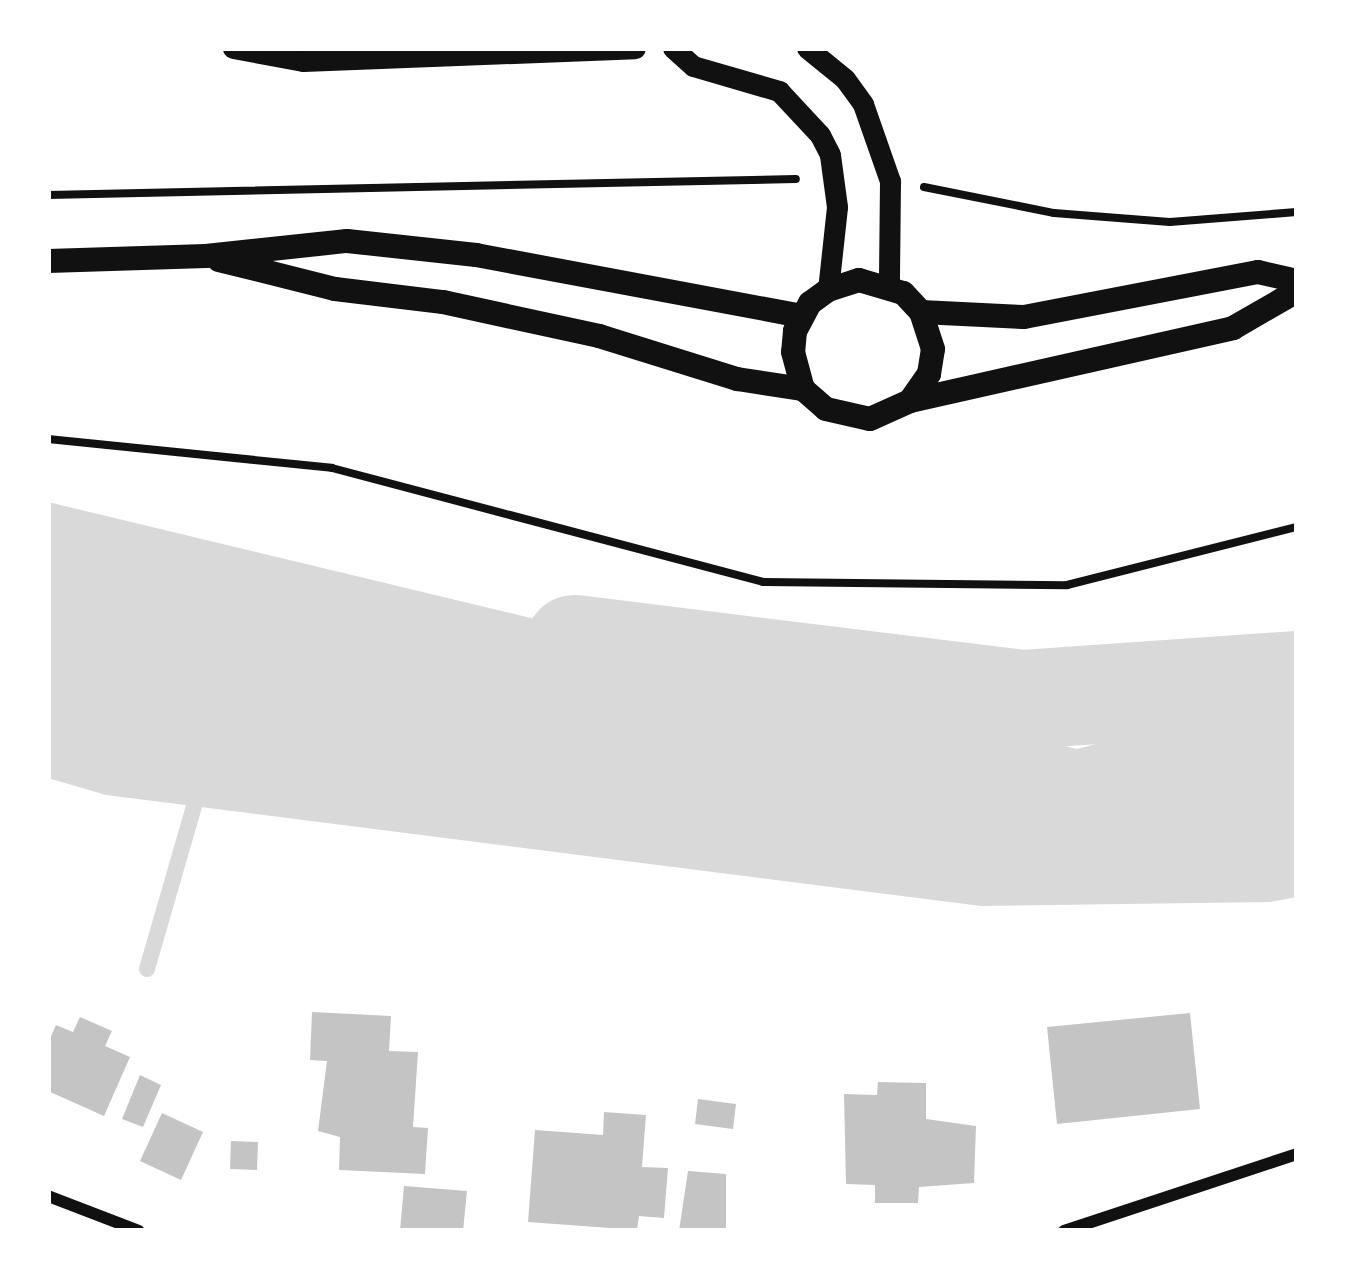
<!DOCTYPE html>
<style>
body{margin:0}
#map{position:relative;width:1345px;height:1279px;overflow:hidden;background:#fff;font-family:"Archivo Narrow",sans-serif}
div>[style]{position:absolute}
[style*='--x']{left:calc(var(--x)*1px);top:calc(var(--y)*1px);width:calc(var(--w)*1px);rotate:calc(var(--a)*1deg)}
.water>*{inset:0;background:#d9d9d9}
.stream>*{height:16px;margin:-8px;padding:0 8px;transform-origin:8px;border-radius:8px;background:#d9d9d9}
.river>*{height:99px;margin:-49.5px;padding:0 49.5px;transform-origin:49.5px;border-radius:49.5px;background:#d9d9d9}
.building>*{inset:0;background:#c4c4c4}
.path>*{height:8px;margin:-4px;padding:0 4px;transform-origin:4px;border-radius:4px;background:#111}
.minor>*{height:12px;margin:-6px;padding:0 6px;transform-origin:6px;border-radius:6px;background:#111}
.tertiary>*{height:21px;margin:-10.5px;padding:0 10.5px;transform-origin:10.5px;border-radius:10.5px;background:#111}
.secondary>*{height:24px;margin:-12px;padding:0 12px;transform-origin:12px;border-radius:12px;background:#111}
span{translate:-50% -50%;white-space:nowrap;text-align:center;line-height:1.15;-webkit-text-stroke:9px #fff;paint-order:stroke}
.frame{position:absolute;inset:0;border:51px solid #fff;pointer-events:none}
</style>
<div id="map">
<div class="water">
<div style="clip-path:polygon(48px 502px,1077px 749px,1297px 690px,1297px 897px,1270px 902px,981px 906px,106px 795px,48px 778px)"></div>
</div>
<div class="stream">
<div style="--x:147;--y:969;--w:170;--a:-73.9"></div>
</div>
<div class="river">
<div style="--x:574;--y:644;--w:453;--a:7"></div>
<div style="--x:1024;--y:699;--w:274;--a:-4"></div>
</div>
<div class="building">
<div style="clip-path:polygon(312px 1012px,391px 1016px,389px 1051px,418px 1052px,413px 1127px,428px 1128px,425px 1174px,339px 1170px,340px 1137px,318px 1131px,327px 1061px,310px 1060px)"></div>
<div style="clip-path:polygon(1190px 1013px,1200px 1109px,1057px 1124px,1047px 1027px)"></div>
<div style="clip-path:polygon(80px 1017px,112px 1031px,105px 1046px,130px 1057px,104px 1116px,48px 1091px,48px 1043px,56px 1025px,73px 1032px)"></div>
<div style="clip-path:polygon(140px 1075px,161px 1085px,143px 1127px,122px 1119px)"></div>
<div style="clip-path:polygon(878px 1082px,926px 1083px,926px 1119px,976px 1126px,974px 1183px,919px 1187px,918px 1203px,875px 1203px,875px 1185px,846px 1184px,844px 1094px,877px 1095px)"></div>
<div style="clip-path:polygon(698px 1099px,736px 1104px,733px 1129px,695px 1124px)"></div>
<div style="clip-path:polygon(604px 1112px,646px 1115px,642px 1167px,668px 1168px,664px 1218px,639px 1216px,637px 1230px,528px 1222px,535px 1130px,603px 1135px)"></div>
<div style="clip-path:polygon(162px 1113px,203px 1132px,181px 1180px,140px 1161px)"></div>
<div style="clip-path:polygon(231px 1141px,258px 1142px,257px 1170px,230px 1169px)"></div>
<div style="clip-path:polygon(688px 1171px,726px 1174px,726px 1231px,679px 1231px)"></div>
<div style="clip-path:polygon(404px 1186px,467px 1191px,463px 1231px,400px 1231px)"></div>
</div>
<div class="path">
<div style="--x:924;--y:187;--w:133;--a:11.3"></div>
<div style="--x:1054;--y:213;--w:116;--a:4.4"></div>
<div style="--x:1170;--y:222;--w:127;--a:-4.5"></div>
<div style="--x:48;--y:195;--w:748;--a:-1.23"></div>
<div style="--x:48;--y:439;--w:285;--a:5.8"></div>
<div style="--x:332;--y:468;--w:446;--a:14.8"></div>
<div style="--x:763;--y:582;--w:304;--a:0.6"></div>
<div style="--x:1067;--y:585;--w:237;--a:-14.2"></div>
</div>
<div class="minor">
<div style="--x:48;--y:1196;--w:97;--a:21"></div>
<div style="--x:1064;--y:1231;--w:245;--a:-18.3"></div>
</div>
<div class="tertiary">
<div style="--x:233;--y:48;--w:71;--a:10.5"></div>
<div style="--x:303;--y:61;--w:332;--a:-2.2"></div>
<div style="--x:673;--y:48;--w:27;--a:42"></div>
<div style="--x:693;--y:66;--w:90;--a:16.2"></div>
<div style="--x:779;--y:91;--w:60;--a:47"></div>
<div style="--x:820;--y:135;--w:22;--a:63"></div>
<div style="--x:830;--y:155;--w:52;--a:82.3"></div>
<div style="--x:837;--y:207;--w:83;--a:96.2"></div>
<div style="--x:807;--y:48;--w:49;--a:39.2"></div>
<div style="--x:845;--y:79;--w:31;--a:54"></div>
<div style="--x:863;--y:104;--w:82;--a:70.7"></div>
<div style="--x:890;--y:181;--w:103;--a:90.6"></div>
</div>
<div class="secondary">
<div style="--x:219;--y:260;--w:120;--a:14"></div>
<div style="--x:335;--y:289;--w:109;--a:6.9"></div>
<div style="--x:443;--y:302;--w:160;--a:12.3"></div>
<div style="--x:599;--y:336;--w:145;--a:17.3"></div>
<div style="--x:737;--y:379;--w:67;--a:8.6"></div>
<div style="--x:48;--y:261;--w:158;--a:-1.8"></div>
<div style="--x:206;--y:256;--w:142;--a:-6.1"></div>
<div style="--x:347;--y:241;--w:130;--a:6.2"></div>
<div style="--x:476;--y:255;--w:331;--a:10.6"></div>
<div style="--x:921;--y:312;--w:103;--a:2.8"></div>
<div style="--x:1024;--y:317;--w:238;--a:-10.9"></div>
<div style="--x:1258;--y:272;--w:40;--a:13"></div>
<div style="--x:910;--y:401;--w:33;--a:-55"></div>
<div style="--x:929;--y:374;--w:25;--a:-81"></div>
<div style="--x:933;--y:349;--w:39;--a:-108"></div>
<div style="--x:921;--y:312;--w:26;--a:-133"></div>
<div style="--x:903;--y:293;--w:46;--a:-163.5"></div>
<div style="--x:859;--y:280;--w:33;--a:162"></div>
<div style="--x:828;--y:290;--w:22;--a:144"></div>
<div style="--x:810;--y:303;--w:32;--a:118"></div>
<div style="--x:795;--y:331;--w:21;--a:95"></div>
<div style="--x:793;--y:352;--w:38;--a:75"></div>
<div style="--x:803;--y:389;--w:30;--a:41"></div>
<div style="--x:826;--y:409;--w:45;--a:12.8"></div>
<div style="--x:870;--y:419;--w:44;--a:-24.2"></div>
<div style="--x:910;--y:401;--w:331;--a:-12.7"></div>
<div style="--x:1233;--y:328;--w:74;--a:-30"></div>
</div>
<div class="frame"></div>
</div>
